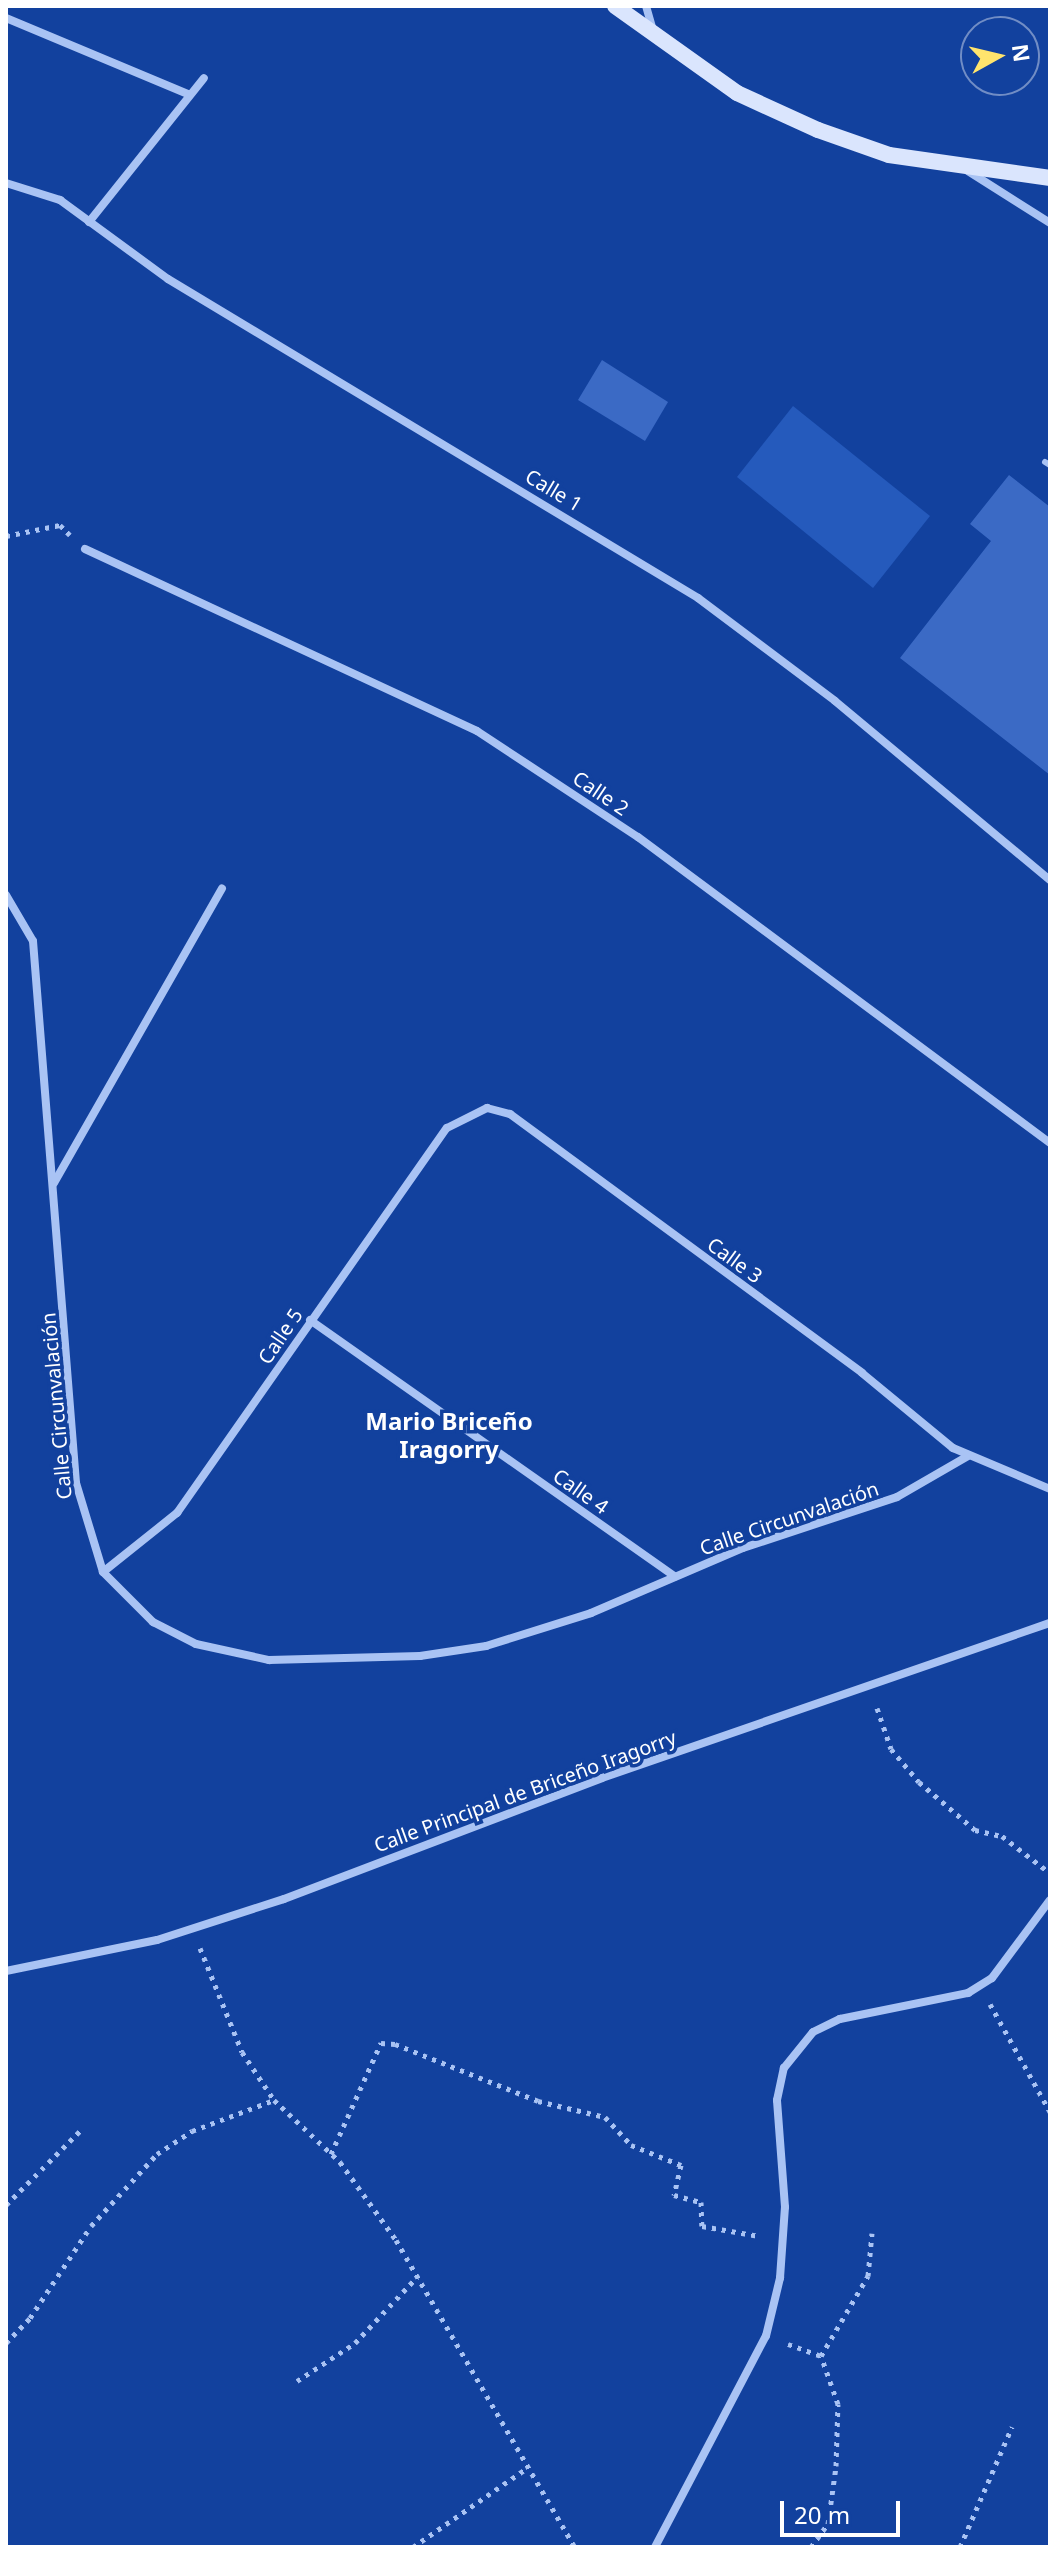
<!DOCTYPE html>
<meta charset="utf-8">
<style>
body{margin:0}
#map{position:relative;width:1056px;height:2553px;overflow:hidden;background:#12419e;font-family:"Noto Sans",sans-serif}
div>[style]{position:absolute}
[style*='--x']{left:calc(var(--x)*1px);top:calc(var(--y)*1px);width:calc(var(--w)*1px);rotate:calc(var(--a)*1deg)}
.green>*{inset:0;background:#255abc}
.building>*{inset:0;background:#3b6ac5}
.path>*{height:5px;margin-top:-2.5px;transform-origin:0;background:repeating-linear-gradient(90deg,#a9c3f4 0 4px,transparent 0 10px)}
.lane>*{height:6px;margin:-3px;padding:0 3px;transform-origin:3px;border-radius:3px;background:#a9c3f4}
.street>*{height:8px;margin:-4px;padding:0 4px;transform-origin:4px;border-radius:4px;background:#a9c3f4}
.secondary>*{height:16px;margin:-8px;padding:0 8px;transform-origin:8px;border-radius:8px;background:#dae5fd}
span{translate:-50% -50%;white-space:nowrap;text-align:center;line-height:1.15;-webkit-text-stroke:7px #12419e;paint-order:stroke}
.street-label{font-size:20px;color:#fff}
.quarter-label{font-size:24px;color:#fff;font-weight:700}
.frame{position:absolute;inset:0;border:8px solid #fff;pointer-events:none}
.north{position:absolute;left:960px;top:16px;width:80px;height:80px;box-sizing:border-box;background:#12419e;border:2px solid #718dc5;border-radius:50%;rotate:82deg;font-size:22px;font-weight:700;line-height:32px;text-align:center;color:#fff}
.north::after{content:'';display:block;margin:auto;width:28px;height:36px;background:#ffe46d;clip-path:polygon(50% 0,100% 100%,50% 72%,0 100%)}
.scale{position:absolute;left:780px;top:2501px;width:120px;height:36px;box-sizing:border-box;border:4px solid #fff;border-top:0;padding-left:10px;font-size:24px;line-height:28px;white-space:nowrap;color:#fff;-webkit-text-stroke:6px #12419e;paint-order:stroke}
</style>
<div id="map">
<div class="green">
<div style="clip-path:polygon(793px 406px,930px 516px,873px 588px,737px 477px)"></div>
</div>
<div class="building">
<div style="clip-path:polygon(602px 360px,668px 402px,645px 441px,578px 400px)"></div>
<div style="clip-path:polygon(1009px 475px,1050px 507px,1050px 775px,900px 658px,991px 541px,970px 524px)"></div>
</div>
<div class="path">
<div style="--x:6;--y:536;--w:55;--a:-11.5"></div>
<div style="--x:60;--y:525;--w:14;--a:45"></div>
<div style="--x:877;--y:1708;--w:43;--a:71.1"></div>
<div style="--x:891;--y:1749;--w:43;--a:49.7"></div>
<div style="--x:919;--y:1782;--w:74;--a:40.6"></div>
<div style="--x:975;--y:1830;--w:28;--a:13"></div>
<div style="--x:1002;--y:1836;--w:61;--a:37.6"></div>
<div style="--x:200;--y:1948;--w:112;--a:68"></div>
<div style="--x:242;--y:2052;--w:58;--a:56.3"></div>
<div style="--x:274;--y:2100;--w:91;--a:43.2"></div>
<div style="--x:340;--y:2162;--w:96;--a:54.3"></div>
<div style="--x:396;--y:2240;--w:355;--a:59.8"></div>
<div style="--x:990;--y:2004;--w:124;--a:60.9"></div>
<div style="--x:331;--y:2154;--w:122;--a:-65.8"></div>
<div style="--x:381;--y:2043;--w:14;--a:4"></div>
<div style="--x:395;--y:2044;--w:154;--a:21.7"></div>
<div style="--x:538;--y:2101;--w:69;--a:13.4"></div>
<div style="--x:605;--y:2117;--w:38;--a:47"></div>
<div style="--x:631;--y:2145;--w:54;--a:21.8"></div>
<div style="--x:681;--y:2165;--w:31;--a:103"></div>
<div style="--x:674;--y:2195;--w:28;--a:15"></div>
<div style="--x:701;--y:2202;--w:24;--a:88"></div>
<div style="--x:702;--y:2226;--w:58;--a:10"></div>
<div style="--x:6;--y:2205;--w:107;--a:-45"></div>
<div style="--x:6;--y:2343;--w:35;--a:-46"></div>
<div style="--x:30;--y:2318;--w:110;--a:-56.5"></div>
<div style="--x:91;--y:2226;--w:98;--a:-47.5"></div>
<div style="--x:157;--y:2154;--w:42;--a:-33.3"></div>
<div style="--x:192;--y:2131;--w:88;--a:-20.7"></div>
<div style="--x:788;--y:2344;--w:35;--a:20"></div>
<div style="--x:297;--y:2381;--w:69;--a:-33.2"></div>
<div style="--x:355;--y:2343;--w:91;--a:-46.8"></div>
<div style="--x:413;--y:2547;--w:139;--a:-34.7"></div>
<div style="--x:811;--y:2547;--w:29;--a:-54"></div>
<div style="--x:828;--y:2524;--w:59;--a:-82.1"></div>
<div style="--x:836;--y:2466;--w:62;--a:-88.2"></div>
<div style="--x:838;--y:2404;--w:51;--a:-109.5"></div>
<div style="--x:821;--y:2356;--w:93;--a:-59.6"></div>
<div style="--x:868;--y:2276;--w:43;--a:-84.7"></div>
<div style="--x:960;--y:2547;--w:131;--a:-66.6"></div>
</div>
<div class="lane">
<div style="--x:1045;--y:462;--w:6;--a:31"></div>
</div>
<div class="street">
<div style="--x:646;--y:6;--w:26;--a:74"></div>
<div style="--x:6;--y:18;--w:199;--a:22.7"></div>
<div style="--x:968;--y:171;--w:97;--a:32.4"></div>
<div style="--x:6;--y:183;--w:57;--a:17.5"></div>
<div style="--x:60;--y:200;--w:134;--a:36.2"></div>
<div style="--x:168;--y:279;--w:619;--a:31.04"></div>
<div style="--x:698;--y:598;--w:171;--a:36.9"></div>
<div style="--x:835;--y:701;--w:280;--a:39.8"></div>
<div style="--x:89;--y:222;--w:184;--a:-51.4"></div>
<div style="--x:85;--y:549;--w:432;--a:24.9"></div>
<div style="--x:477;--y:731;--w:193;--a:33.4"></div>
<div style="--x:638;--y:837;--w:513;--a:36.6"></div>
<div style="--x:6;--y:895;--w:53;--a:59.6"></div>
<div style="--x:33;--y:941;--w:544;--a:85.46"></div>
<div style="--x:76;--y:1483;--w:93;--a:73.1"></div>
<div style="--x:103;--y:1572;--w:71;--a:45"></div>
<div style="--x:153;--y:1622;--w:48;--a:27.1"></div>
<div style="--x:196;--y:1644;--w:75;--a:12.4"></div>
<div style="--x:269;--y:1660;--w:151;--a:-1.5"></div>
<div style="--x:420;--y:1656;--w:67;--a:-8.6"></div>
<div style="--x:486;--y:1646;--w:110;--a:-17.4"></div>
<div style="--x:591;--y:1613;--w:165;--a:-23.2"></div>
<div style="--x:743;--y:1548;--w:162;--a:-18.3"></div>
<div style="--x:897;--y:1497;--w:82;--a:-30"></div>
<div style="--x:54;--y:1183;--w:339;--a:-60.3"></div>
<div style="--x:310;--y:1320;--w:446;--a:35.1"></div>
<div style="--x:103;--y:1572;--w:95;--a:-38.6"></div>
<div style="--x:177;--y:1513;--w:470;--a:-55"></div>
<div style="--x:447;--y:1128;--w:45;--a:-26.6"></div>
<div style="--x:487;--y:1108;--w:24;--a:15"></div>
<div style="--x:510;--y:1114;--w:437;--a:36.3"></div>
<div style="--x:862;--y:1373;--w:118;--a:39.5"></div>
<div style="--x:953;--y:1448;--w:105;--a:22.9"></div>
<div style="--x:6;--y:1971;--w:154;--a:-11.6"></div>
<div style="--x:157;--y:1940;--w:133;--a:-17.9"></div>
<div style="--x:284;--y:1899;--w:340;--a:-20.8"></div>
<div style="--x:602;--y:1778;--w:474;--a:-19.1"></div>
<div style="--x:655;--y:2547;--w:238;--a:-62.3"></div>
<div style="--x:766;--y:2336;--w:60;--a:-76.4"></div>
<div style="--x:780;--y:2278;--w:71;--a:-86"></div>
<div style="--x:785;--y:2207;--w:107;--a:-94.3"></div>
<div style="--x:777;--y:2100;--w:33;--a:-78"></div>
<div style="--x:784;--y:2068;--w:46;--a:-51.1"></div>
<div style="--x:813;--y:2032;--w:30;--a:-26"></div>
<div style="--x:840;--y:2019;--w:131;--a:-11.5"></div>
<div style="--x:968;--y:1993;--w:28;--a:-32"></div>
<div style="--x:992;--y:1978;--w:97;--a:-53.4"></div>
</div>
<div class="secondary">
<div style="--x:615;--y:6;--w:150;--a:35.5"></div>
<div style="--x:737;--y:93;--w:89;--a:24.6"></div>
<div style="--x:818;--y:130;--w:75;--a:19.4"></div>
<div style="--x:889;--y:155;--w:163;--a:8.1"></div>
</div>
<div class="street-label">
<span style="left:554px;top:490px;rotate:31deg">Calle 1</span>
<span style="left:601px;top:793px;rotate:34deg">Calle 2</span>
<span style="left:735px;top:1260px;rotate:36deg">Calle 3</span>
<span style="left:280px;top:1336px;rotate:-56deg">Calle 5</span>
<span style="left:56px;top:1406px;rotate:-95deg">Calle Circunvalación</span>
<span style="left:581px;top:1491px;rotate:35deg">Calle 4</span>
<span style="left:789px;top:1518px;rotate:-19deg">Calle Circunvalación</span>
<span style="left:525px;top:1791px;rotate:-20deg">Calle Principal de Briceño Iragorry</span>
</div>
<div class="quarter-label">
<span style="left:449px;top:1435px">Mario Briceño<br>Iragorry</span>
</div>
<div class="frame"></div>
<div class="north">N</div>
<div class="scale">20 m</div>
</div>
